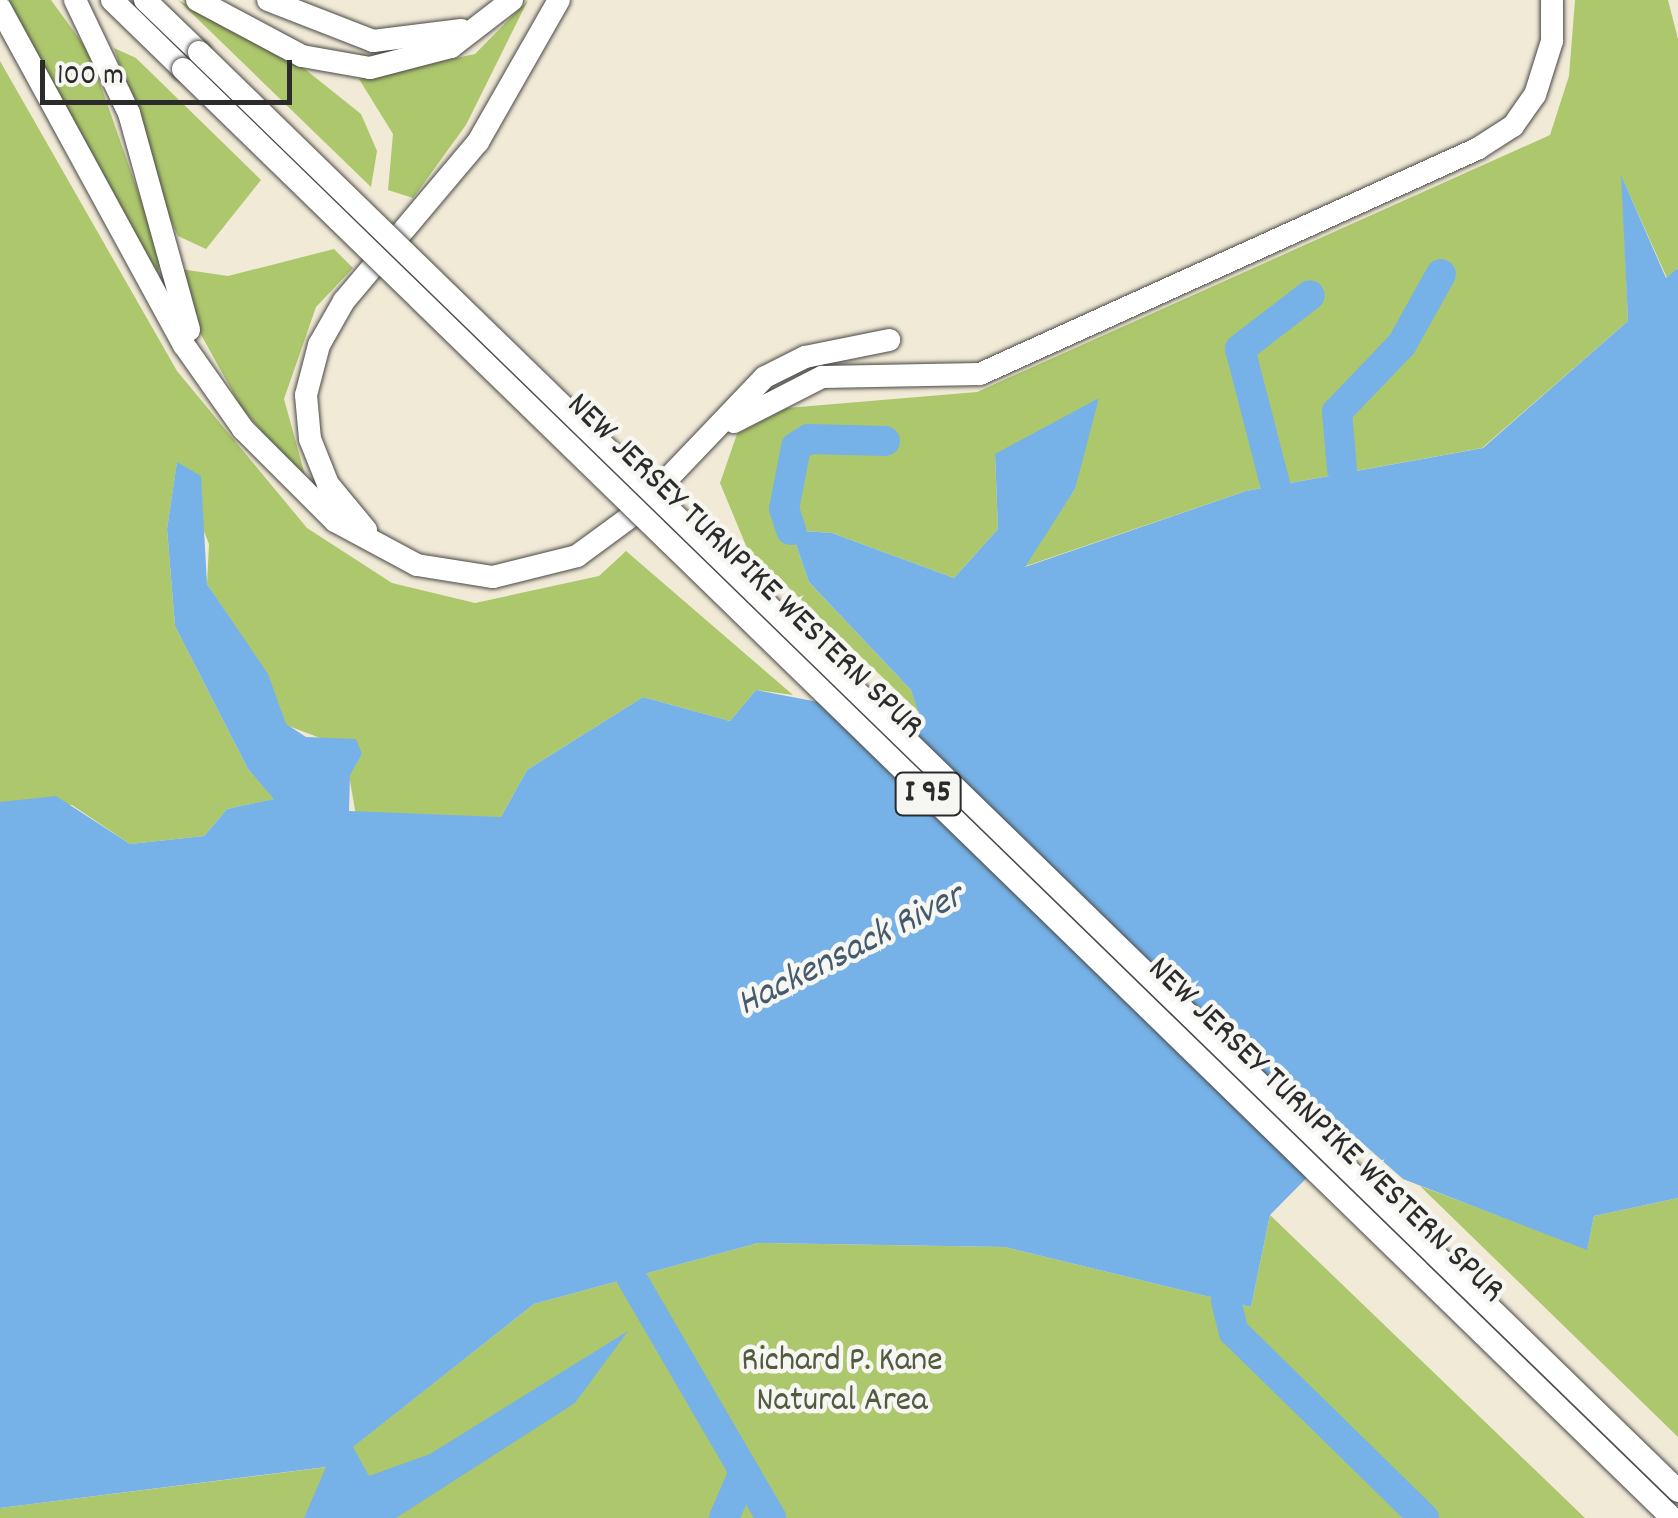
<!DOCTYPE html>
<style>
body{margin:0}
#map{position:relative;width:1678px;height:1518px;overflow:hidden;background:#f1ead7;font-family:Dekko,sans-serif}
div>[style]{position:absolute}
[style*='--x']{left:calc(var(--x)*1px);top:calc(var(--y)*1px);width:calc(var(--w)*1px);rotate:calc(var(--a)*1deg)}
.green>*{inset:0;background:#adc76d}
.water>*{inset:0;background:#76b2e7}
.river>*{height:30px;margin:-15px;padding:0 15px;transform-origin:15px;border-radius:15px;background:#76b2e7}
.roads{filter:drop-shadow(0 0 2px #494845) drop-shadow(0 0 2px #494845)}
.highway>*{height:22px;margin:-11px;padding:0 11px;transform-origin:11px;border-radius:11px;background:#fff}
.bridges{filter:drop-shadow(0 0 2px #494845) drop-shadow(0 0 2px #494845)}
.highway-bridge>*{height:22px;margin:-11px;padding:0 11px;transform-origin:11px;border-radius:11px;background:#fff}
span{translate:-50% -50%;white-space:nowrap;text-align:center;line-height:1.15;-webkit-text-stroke:9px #f6f6f2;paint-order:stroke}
.shield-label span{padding:2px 8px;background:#f6f6f2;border:2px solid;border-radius:8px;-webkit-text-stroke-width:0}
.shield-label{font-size:32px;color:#2b2b2b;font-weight:700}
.street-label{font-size:35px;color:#2b2b2b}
.park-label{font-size:35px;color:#525a3f}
.water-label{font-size:38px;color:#455a6d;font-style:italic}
.scale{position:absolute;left:40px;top:60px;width:252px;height:45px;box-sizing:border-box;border:5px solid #2b2b2b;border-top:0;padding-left:12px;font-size:30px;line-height:35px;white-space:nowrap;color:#2b2b2b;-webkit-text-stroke:8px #f6f6f2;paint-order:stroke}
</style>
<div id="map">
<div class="green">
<div style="clip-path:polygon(1px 0,51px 0,89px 52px,162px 260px,156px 276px)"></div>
<div style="clip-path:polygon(178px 0,301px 66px,361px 114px,377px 151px,371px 187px)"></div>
<div style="clip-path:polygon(528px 0,466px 125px,413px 198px,388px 190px,393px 134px,359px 79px,475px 54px)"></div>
<div style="clip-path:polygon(1575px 0,1668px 0,1678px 39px,1678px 268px,1667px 278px,1622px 178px,1628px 321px,1482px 448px,1246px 491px,1023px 567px,1075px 489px,995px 454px,998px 529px,954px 578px,832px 533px,791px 530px,809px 582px,911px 690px,920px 713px,747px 548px,720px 483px,737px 434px,787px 408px,977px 392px,1550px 135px,1569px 76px)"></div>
<div style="clip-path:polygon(114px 48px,136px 58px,261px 180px,206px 249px,178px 236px,166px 211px)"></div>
<div style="clip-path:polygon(0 61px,177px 371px,307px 528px,392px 583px,475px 603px,599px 576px,626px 551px,793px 695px,756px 690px,730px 721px,643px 697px,527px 770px,501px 817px,356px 816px,349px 775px,362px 754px,286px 725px,267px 674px,207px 584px,209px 544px,177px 463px,167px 529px,175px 626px,248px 769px,275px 799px,227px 809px,204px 836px,130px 844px,72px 805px,0 802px)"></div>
<div style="clip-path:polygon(334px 249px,353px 268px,316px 307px,284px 399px,308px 486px,241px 407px,199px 331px,180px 269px,228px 276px)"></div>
<div style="clip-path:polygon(1420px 1186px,1587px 1249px,1594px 1216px,1678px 1198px,1678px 1437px)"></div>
<div style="clip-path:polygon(1270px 1215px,1585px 1518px,0 1518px,0 1508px,327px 1467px,534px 1304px,758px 1243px,1005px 1247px,1251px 1307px)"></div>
</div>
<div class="water">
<div style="clip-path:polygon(1621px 175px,1666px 278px,1678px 268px,1678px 1198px,1594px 1216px,1587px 1250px,1403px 1179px,1351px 1133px,1270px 1215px,1251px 1307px,1005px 1247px,758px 1243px,534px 1304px,353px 1447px,369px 1476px,430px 1454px,628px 1331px,575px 1403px,396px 1518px,304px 1518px,326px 1467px,0 1508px,0 802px,56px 796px,130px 844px,204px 836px,227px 809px,274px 799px,248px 769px,175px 626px,167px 529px,177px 462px,201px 476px,207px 584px,268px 674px,286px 724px,306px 737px,356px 739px,362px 754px,350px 775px,349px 811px,501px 817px,527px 770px,643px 697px,730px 721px,756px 690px,912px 720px,919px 713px,911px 690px,809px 582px,791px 530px,832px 533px,954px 578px,998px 529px,995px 454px,1099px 398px,1075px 489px,1025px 567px,1246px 491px,1483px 448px,1628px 321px)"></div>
</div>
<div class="river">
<div style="--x:1342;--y:469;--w:57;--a:-95"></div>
<div style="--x:1337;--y:412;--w:94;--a:-46.3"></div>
<div style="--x:1402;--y:344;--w:80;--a:-60.9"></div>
<div style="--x:1275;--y:484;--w:139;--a:-104.5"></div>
<div style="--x:1240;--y:349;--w:88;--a:-37.6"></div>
<div style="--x:791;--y:530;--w:22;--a:-108"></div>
<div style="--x:784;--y:509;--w:63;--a:-79"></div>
<div style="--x:796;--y:447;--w:15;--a:-32"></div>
<div style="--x:809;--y:439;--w:76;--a:1.5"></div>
<div style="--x:631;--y:1277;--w:279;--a:59.8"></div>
<div style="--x:1226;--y:1301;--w:32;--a:76"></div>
<div style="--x:1234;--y:1332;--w:266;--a:44.4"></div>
<div style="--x:724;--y:1518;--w:48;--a:-66.6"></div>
</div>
<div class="roads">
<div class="highway">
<div style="--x:75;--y:0;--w:125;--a:64.5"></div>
<div style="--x:129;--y:113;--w:225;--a:74.5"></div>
<div style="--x:112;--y:0;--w:99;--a:44.2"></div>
<div style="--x:145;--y:0;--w:75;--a:43.9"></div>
<div style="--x:197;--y:0;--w:119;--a:28.1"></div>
<div style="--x:302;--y:56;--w:69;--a:10"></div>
<div style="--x:370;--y:68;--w:84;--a:-14.5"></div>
<div style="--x:451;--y:47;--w:77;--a:-37.6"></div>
<div style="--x:268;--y:0;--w:113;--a:21.3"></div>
<div style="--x:373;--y:41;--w:89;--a:-7.1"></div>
<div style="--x:0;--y:8;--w:384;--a:61.4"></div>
<div style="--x:184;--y:345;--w:103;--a:54.9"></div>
<div style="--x:243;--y:429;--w:130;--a:45"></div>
<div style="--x:335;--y:521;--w:93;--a:28.2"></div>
<div style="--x:417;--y:565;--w:77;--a:9"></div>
<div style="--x:493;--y:577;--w:87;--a:-14"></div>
<div style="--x:577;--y:556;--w:69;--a:-36.2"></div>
<div style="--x:633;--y:515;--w:191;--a:-46.3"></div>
<div style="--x:765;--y:377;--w:45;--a:-26.6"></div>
<div style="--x:805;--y:357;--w:86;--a:-11.4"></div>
<div style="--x:734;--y:422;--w:99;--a:-27.1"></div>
<div style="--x:822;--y:377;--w:158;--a:-1.1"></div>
<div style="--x:980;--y:374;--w:546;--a:-24.36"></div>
<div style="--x:1477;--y:149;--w:43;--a:-32.6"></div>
<div style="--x:1513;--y:126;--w:38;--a:-55"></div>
<div style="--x:1535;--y:95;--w:57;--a:-72.5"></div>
<div style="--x:1552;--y:41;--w:41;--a:-90"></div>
<div style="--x:366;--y:530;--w:60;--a:-129.6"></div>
<div style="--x:328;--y:484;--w:48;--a:-111.8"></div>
<div style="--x:310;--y:439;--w:44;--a:-95.2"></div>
<div style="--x:306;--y:395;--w:52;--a:-75.4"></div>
<div style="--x:319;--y:345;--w:51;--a:-60.4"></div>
<div style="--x:344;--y:301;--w:208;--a:-49.9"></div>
<div style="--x:478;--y:142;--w:163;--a:-60.3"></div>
</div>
</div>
<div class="bridges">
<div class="highway-bridge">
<div style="--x:199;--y:52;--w:2064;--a:44.21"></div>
<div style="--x:183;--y:69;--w:2078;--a:44.22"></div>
</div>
</div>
<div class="shield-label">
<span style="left:928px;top:794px">I 95</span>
</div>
<div class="street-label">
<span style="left:744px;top:567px;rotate:44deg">NEW JERSEY TURNPIKE WESTERN SPUR</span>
<span style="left:1325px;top:1131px;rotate:44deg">NEW JERSEY TURNPIKE WESTERN SPUR</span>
</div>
<div class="park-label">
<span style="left:842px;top:1382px">Richard P. Kane<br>Natural Area</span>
</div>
<div class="water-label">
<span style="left:851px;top:952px;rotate:-27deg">Hackensack River</span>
</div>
<div class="scale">100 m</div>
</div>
